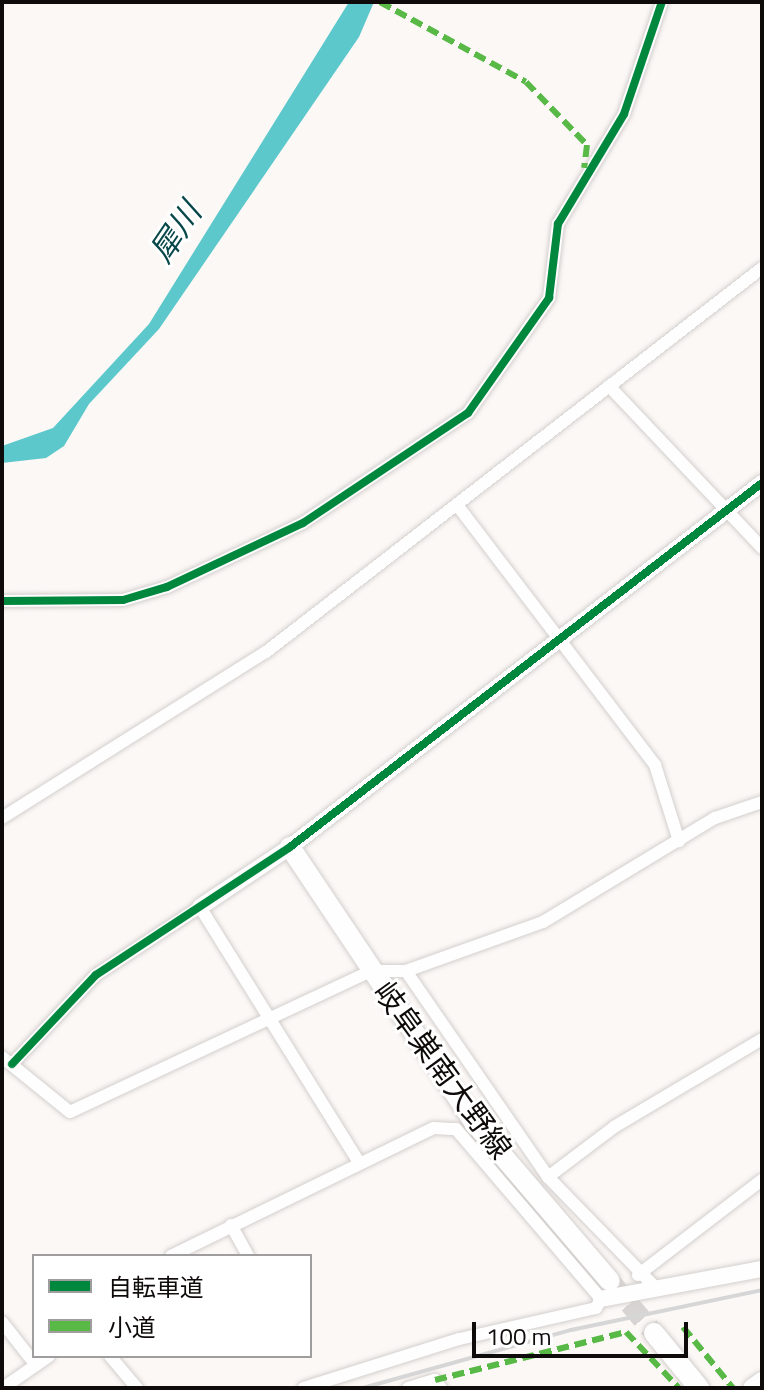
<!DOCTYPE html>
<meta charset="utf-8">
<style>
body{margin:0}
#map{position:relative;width:764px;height:1390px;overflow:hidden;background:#fcf8f6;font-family:"Titillium Web","Noto Sans JP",sans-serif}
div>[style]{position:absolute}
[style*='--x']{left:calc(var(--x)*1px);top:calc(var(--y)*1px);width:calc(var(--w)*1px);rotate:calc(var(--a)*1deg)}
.water>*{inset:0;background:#5cc8cb}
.primary-tunnel>*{height:20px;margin-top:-10px;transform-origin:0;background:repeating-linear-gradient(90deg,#d8d4d3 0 20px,transparent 0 30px)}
.roads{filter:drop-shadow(0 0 2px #d3cfcd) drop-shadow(0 0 2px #d3cfcd)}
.minor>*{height:12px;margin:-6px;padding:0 6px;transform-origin:6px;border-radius:6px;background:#fffefe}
.tertiary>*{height:16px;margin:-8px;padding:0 8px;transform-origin:8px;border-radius:8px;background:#fffefe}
.secondary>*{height:18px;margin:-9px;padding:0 9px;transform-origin:9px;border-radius:9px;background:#fffefe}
.primary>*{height:20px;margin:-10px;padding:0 10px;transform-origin:10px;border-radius:10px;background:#fffefe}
.rail>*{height:4px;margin:-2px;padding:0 2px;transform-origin:2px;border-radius:2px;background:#d7d6d6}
.quiet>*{height:6px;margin-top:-3px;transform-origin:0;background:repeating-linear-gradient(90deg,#58b947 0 12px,transparent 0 18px)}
.cycleway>*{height:8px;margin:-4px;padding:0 4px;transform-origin:4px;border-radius:4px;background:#00873e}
span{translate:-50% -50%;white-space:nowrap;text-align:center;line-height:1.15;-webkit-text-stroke:6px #fff;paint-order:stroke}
.street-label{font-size:30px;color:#0f0b0a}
.water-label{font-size:32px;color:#084749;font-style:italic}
.frame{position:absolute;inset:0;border:4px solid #0f0b0a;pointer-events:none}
.legend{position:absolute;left:32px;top:1254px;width:280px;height:104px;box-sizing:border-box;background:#fff;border:2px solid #9f9d9d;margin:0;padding:10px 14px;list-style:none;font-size:24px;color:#0f0b0a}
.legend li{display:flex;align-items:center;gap:16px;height:40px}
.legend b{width:40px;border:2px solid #9f9d9d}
.scale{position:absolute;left:472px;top:1322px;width:216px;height:36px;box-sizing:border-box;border:4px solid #0f0b0a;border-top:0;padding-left:10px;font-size:24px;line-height:28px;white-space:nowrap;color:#0f0b0a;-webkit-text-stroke:6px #fff;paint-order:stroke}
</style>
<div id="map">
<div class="water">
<div style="clip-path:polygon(349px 2px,374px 2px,359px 37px,159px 329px,89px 404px,64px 446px,46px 458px,2px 463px,2px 446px,53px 428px,149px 324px)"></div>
</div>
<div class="primary-tunnel">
<div style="--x:610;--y:1281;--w:68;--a:49.8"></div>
</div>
<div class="roads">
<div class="minor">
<div style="--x:609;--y:386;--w:223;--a:46.6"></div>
<div style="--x:457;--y:505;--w:327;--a:52.7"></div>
<div style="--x:655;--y:765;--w:80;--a:72.5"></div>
<div style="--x:2;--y:601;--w:121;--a:-0.5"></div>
<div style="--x:123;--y:600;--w:46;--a:-16.5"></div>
<div style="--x:167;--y:587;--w:150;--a:-25.2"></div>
<div style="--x:303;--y:523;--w:198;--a:-33.7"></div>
<div style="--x:468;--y:413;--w:141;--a:-54.8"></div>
<div style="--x:549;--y:298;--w:75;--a:-83.1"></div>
<div style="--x:558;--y:224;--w:128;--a:-59"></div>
<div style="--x:624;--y:114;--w:118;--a:-71.3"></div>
<div style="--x:2;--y:818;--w:312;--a:-32.2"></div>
<div style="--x:266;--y:652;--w:627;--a:-37.75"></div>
<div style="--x:406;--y:971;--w:250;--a:55.4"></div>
<div style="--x:548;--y:1177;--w:152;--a:45.8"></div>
<div style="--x:2;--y:1057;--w:87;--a:39"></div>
<div style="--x:70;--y:1112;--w:332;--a:-25.1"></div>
<div style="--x:371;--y:971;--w:35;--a:0"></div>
<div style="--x:406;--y:971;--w:145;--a:-19.7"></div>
<div style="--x:543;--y:922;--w:201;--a:-31.2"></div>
<div style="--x:715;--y:818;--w:50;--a:-18.8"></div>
<div style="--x:12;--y:1064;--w:122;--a:-46.7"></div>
<div style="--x:96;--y:975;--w:124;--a:-33.2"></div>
<div style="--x:200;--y:907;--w:301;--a:58.1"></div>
<div style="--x:548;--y:1177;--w:83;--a:-37.1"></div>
<div style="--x:614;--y:1127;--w:172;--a:-30.7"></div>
<div style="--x:231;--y:1225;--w:35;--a:61"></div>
<div style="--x:171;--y:1256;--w:292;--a:-26"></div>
<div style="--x:434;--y:1128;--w:22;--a:3"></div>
<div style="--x:456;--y:1129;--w:223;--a:49.5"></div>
<div style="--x:601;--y:1299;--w:10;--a:119"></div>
<div style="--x:596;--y:1308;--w:140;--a:167.2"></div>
<div style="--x:459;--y:1339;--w:163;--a:162.5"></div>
<div style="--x:638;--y:1275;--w:156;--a:-37.5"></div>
<div style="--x:2;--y:1322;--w:55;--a:51.7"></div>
<div style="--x:110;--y:1356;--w:42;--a:49.8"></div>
<div style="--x:3;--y:1388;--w:56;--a:-34.8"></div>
<div style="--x:408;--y:1388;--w:28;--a:-17"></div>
<div style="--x:435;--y:1380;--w:10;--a:53"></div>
</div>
<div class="tertiary">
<div style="--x:200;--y:907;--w:108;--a:-33.7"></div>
<div style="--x:290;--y:847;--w:596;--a:-37.64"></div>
<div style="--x:601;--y:1299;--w:164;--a:-10.6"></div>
</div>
<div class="secondary">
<div style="--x:752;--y:1388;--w:12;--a:-35"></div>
</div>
<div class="primary">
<div style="--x:290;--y:847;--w:331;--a:56.2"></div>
<div style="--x:474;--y:1122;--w:209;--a:49.5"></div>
<div style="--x:654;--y:1333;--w:71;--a:50.7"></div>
</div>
</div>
<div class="rail">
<div style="--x:363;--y:1388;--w:216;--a:-15.6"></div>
<div style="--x:571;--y:1330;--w:195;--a:-11.8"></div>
</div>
<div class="quiet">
<div style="--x:380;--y:2;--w:166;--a:28.7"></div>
<div style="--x:526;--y:82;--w:88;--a:45.9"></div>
<div style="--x:587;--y:145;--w:23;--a:97"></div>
<div style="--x:683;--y:1327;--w:79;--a:50.7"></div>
<div style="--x:435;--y:1380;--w:197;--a:-14.1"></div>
<div style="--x:626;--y:1332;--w:77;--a:46.6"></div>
</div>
<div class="cycleway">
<div style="--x:2;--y:601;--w:121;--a:-0.5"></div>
<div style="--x:123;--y:600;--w:46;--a:-16.5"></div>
<div style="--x:167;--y:587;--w:150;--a:-25.2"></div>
<div style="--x:303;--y:523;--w:198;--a:-33.7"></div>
<div style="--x:468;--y:413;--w:141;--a:-54.8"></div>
<div style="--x:549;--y:298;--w:75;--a:-83.1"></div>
<div style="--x:558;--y:224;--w:128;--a:-59"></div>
<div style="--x:624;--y:114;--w:118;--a:-71.3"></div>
<div style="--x:12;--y:1064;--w:122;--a:-46.7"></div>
<div style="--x:96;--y:975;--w:232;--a:-33.4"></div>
<div style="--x:290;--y:847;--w:596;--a:-37.64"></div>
</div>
<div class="street-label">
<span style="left:443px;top:1070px;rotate:54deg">岐阜巣南大野線</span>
</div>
<div class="water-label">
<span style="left:175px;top:232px;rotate:-56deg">犀川</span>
</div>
<div class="frame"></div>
<ul class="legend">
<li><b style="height:10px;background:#00873e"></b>自転車道</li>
<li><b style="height:10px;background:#58b947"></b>小道</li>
</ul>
<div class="scale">100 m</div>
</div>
